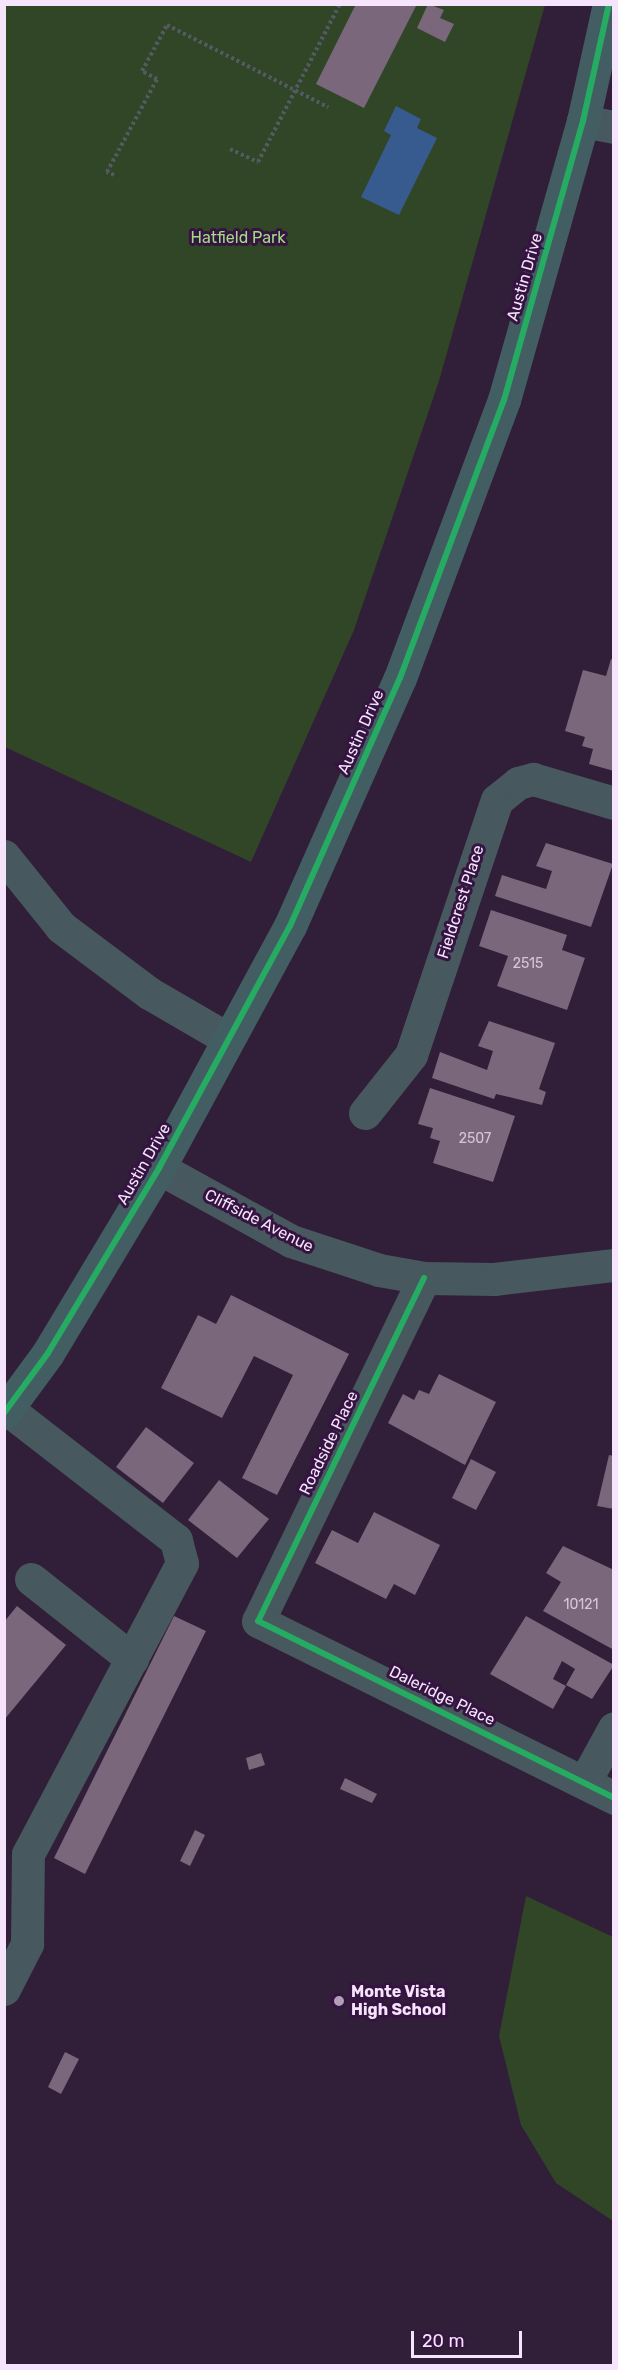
<!DOCTYPE html>
<style>
body{margin:0}
#map{position:relative;width:618px;height:2370px;overflow:hidden;background:#311e38;font-family:Rubik,sans-serif}
div>[style]{position:absolute}
[style*='--x']{left:calc(var(--x)*1px);top:calc(var(--y)*1px);width:calc(var(--w)*1px);rotate:calc(var(--a)*1deg)}
.green>*{inset:0;background:#314627}
.water>*{inset:0;background:#375b8f}
.building>*{inset:0;background:#7a677b}
.path>*{height:4px;margin-top:-2px;transform-origin:0;background:repeating-linear-gradient(90deg,#545a63 0 3px,transparent 0 6px)}
.minor>*{height:33px;margin:-16.5px;padding:0 16.5px;transform-origin:16.5px;border-radius:16.5px;background:#47585e}
.major>*{height:33px;margin:-16.5px;padding:0 16.5px;transform-origin:16.5px;border-radius:16.5px;background:#435e63}
.cycleway>*{height:6px;margin:-3px;padding:0 3px;transform-origin:3px;border-radius:3px;background:#26ab63}
.dots>*{width:16px;height:16px;translate:-50% -50%;box-sizing:border-box;border:3px solid #361442;border-radius:50%}
span{translate:-50% -50%;white-space:nowrap;text-align:center;line-height:1.15;-webkit-text-stroke:6px #361442;paint-order:stroke}
.number-label{font-size:14px;color:#d6c5db}
.number-label span{-webkit-text-stroke-width:0}
.park-label{font-size:16px;color:#a1dc85}
.street-label{font-size:16px;color:#f5e4fb}
.poi-label{font-size:16px;color:#f5e4fb;font-weight:700}
.left{translate:0 -50%;text-align:left}
.frame{position:absolute;inset:0;border:6px solid #f5e4fb;pointer-events:none}
.scale{position:absolute;left:411px;top:2331px;width:111px;height:27px;box-sizing:border-box;border:3px solid #f5e4fb;border-top:0;padding-left:8px;font-size:18px;line-height:21px;white-space:nowrap;color:#f5e4fb;-webkit-text-stroke:4px #361442;paint-order:stroke}
</style>
<div id="map">
<div class="green">
<div style="clip-path:polygon(5px 5px,545px 5px,439px 381px,354px 630px,251px 862px,5px 747px)"></div>
<div style="clip-path:polygon(526px 1896px,613px 1937px,613px 2221px,556px 2183px,521px 2125px,499px 2036px)"></div>
</div>
<div class="water">
<div style="clip-path:polygon(396px 106px,421px 119px,417px 128px,437px 138px,399px 215px,361px 197px,391px 135px,384px 131px)"></div>
</div>
<div class="building">
<div style="clip-path:polygon(356px 4px,417px 4px,364px 108px,316px 84px)"></div>
<div style="clip-path:polygon(428px 4px,444px 10px,440px 18px,454px 24px,445px 42px,417px 28px)"></div>
<div style="clip-path:polygon(611px 659px,614px 660px,614px 771px,589px 764px,593px 749px,582px 746px,585px 737px,565px 731px,583px 670px,606px 676px)"></div>
<div style="clip-path:polygon(546px 843px,613px 864px,591px 927px,495px 896px,502px 875px,546px 889px,552px 871px,536px 866px)"></div>
<div style="clip-path:polygon(491px 910px,567px 935px,562px 950px,585px 958px,567px 1010px,497px 986px,508px 956px,479px 946px)"></div>
<div style="clip-path:polygon(489px 1021px,555px 1043px,539px 1089px,546px 1092px,542px 1105px,496px 1094px,494px 1099px,432px 1078px,440px 1052px,487px 1070px,493px 1051px,478px 1046px)"></div>
<div style="clip-path:polygon(430px 1088px,515px 1116px,493px 1182px,433px 1163px,440px 1141px,430px 1138px,433px 1128px,418px 1124px)"></div>
<div style="clip-path:polygon(231px 1295px,349px 1354px,277px 1495px,242px 1478px,293px 1375px,254px 1356px,222px 1418px,161px 1388px,198px 1315px,216px 1324px)"></div>
<div style="clip-path:polygon(439px 1374px,496px 1402px,465px 1465px,388px 1423px,403px 1394px,414px 1400px,419px 1390px,429px 1394px)"></div>
<div style="clip-path:polygon(146px 1427px,194px 1463px,163px 1503px,116px 1467px)"></div>
<div style="clip-path:polygon(609px 1455px,614px 1456px,614px 1509px,597px 1506px)"></div>
<div style="clip-path:polygon(471px 1459px,496px 1472px,476px 1510px,452px 1498px)"></div>
<div style="clip-path:polygon(219px 1480px,269px 1519px,237px 1558px,188px 1520px)"></div>
<div style="clip-path:polygon(374px 1512px,440px 1545px,415px 1595px,394px 1584px,386px 1599px,315px 1563px,332px 1530px,358px 1543px)"></div>
<div style="clip-path:polygon(563px 1546px,614px 1570px,614px 1650px,543px 1611px,561px 1582px,546px 1573px)"></div>
<div style="clip-path:polygon(17px 1606px,66px 1645px,4px 1720px,4px 1622px)"></div>
<div style="clip-path:polygon(174px 1616px,206px 1631px,85px 1874px,54px 1858px)"></div>
<div style="clip-path:polygon(526px 1616px,614px 1665px,592px 1699px,566px 1685px,575px 1669px,562px 1661px,553px 1679px,566px 1686px,553px 1709px,490px 1674px)"></div>
<div style="clip-path:polygon(261px 1753px,265px 1765px,249px 1770px,246px 1758px)"></div>
<div style="clip-path:polygon(345px 1778px,377px 1794px,372px 1803px,340px 1789px)"></div>
<div style="clip-path:polygon(195px 1830px,205px 1835px,190px 1866px,180px 1861px)"></div>
<div style="clip-path:polygon(65px 2052px,79px 2059px,61px 2094px,48px 2087px)"></div>
</div>
<div class="path">
<div style="--x:230;--y:149;--w:31;--a:25"></div>
<div style="--x:258;--y:162;--w:178;--a:-62.6"></div>
<div style="--x:114;--y:175;--w:8;--a:-157"></div>
<div style="--x:107;--y:172;--w:106;--a:-61.7"></div>
<div style="--x:157;--y:79;--w:17;--a:-152"></div>
<div style="--x:142;--y:71;--w:52;--a:-61.5"></div>
<div style="--x:167;--y:25;--w:181;--a:27"></div>
</div>
<div class="minor">
<div style="--x:583;--y:121;--w:32;--a:11"></div>
<div style="--x:4;--y:856;--w:91;--a:51.2"></div>
<div style="--x:61;--y:927;--w:110;--a:36.9"></div>
<div style="--x:149;--y:993;--w:91;--a:30.2"></div>
<div style="--x:365;--y:1113;--w:74;--a:-51.6"></div>
<div style="--x:411;--y:1055;--w:269;--a:-71.4"></div>
<div style="--x:497;--y:800;--w:27;--a:-39"></div>
<div style="--x:518;--y:783;--w:16;--a:-15"></div>
<div style="--x:533;--y:779;--w:84;--a:16.5"></div>
<div style="--x:159;--y:1168;--w:151;--a:28.9"></div>
<div style="--x:291;--y:1241;--w:93;--a:18.2"></div>
<div style="--x:379;--y:1270;--w:46;--a:10.1"></div>
<div style="--x:424;--y:1278;--w:70;--a:0.8"></div>
<div style="--x:494;--y:1279;--w:121;--a:-6.7"></div>
<div style="--x:424;--y:1278;--w:381;--a:115.8"></div>
<div style="--x:258;--y:1621;--w:398;--a:26.4"></div>
<div style="--x:31;--y:1579;--w:129;--a:38.4"></div>
<div style="--x:585;--y:1781;--w:60;--a:-61.3"></div>
<div style="--x:4;--y:1989;--w:51;--a:-62.9"></div>
<div style="--x:27;--y:1944;--w:90;--a:-89.4"></div>
<div style="--x:28;--y:1854;--w:329;--a:-62.1"></div>
<div style="--x:182;--y:1563;--w:24;--a:-105"></div>
<div style="--x:176;--y:1540;--w:214;--a:-142.2"></div>
</div>
<div class="major">
<div style="--x:4;--y:1413;--w:74;--a:-53.7"></div>
<div style="--x:48;--y:1353;--w:216;--a:-59"></div>
<div style="--x:159;--y:1168;--w:275;--a:-61.6"></div>
<div style="--x:290;--y:926;--w:271;--a:-66.1"></div>
<div style="--x:400;--y:678;--w:297;--a:-69.5"></div>
<div style="--x:504;--y:400;--w:290;--a:-74.2"></div>
<div style="--x:583;--y:121;--w:120;--a:-77.5"></div>
</div>
<div class="cycleway">
<div style="--x:424;--y:1278;--w:381;--a:115.8"></div>
<div style="--x:258;--y:1621;--w:398;--a:26.4"></div>
<div style="--x:4;--y:1413;--w:74;--a:-53.7"></div>
<div style="--x:48;--y:1353;--w:216;--a:-59"></div>
<div style="--x:159;--y:1168;--w:275;--a:-61.6"></div>
<div style="--x:290;--y:926;--w:271;--a:-66.1"></div>
<div style="--x:400;--y:678;--w:297;--a:-69.5"></div>
<div style="--x:504;--y:400;--w:290;--a:-74.2"></div>
<div style="--x:583;--y:121;--w:120;--a:-77.5"></div>
</div>
<div class="dots">
<div style="left:339px;top:2001px;background:#b09fb7"></div>
</div>
<div class="number-label">
<span style="left:528px;top:964px">2515</span>
<span style="left:475px;top:1139px">2507</span>
<span style="left:581px;top:1605px">10121</span>
</div>
<div class="park-label">
<span style="left:238px;top:238px">Hatfield Park</span>
</div>
<div class="street-label">
<span style="left:525px;top:277px;rotate:-74deg">Austin Drive</span>
<span style="left:361px;top:732px;rotate:-66deg">Austin Drive</span>
<span style="left:461px;top:902px;rotate:-72deg">Fieldcrest Place</span>
<span style="left:144px;top:1164px;rotate:-60deg">Austin Drive</span>
<span style="left:259px;top:1221px;rotate:27deg">Cliffside Avenue</span>
<span style="left:329px;top:1443px;rotate:-64deg">Roadside Place</span>
<span style="left:442px;top:1696px;rotate:26deg">Daleridge Place</span>
</div>
<div class="poi-label">
<span class="left" style="left:351px;top:2001px">Monte Vista<br>High School</span>
</div>
<div class="frame"></div>
<div class="scale">20 m</div>
</div>
